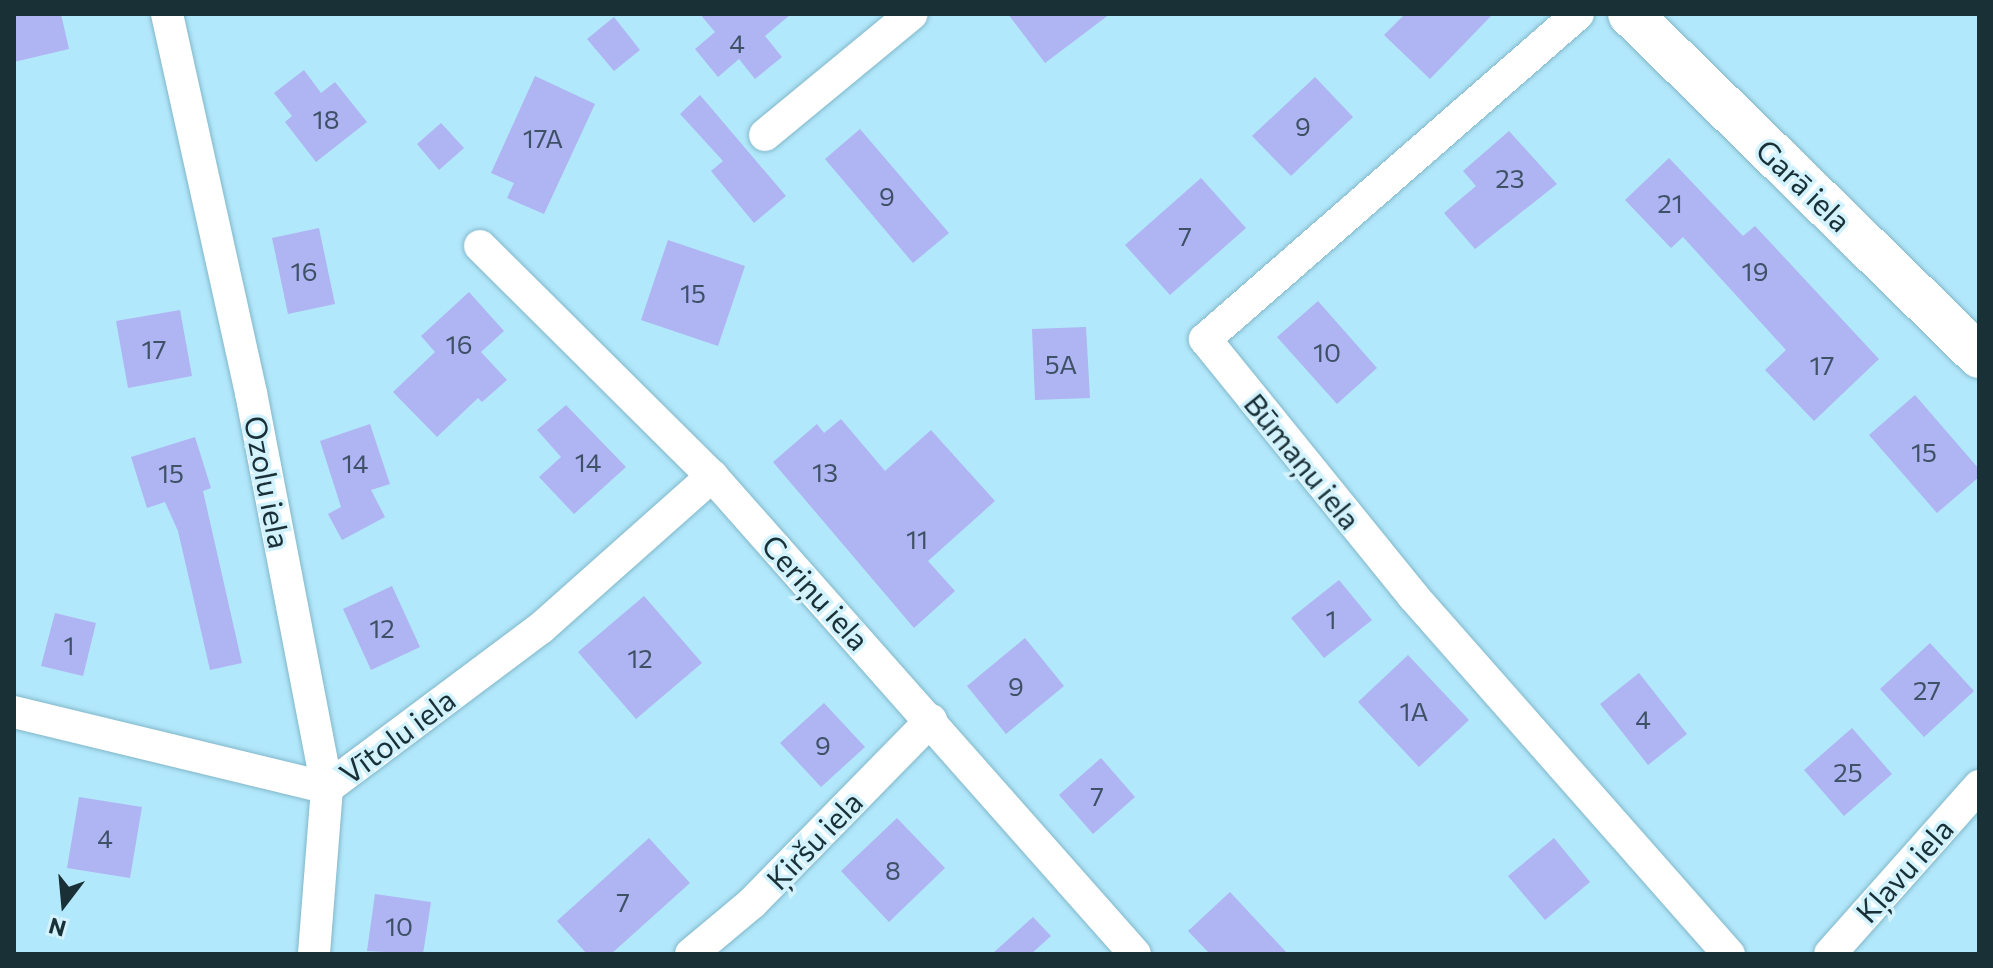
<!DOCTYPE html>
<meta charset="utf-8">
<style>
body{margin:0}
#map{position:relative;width:1993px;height:968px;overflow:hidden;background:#b2e8fb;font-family:Commissioner,sans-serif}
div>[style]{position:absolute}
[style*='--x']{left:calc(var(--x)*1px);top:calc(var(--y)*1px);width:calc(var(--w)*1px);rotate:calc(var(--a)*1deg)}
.building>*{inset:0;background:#afb4f3}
.roads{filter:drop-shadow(0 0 2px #82b7c9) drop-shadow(0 0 2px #82b7c9)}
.street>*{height:32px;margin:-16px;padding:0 16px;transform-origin:16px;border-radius:16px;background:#fff}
.secondary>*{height:44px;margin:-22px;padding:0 22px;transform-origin:22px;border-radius:22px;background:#fff}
span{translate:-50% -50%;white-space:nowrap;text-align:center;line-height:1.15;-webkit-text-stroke:7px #d2f2fd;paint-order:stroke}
.number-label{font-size:26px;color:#3f5166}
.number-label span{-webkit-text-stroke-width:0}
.street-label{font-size:30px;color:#1a3037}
.frame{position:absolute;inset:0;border:16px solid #1a3037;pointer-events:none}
.north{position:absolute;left:24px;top:864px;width:80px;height:80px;-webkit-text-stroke:6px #d2f2fd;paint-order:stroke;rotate:196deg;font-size:22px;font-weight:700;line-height:32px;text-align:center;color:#1a3037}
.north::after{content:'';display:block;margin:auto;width:28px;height:36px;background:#1a3037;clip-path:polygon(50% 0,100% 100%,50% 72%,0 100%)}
</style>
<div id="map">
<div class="building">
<div style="clip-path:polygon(14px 14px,61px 14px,69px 49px,14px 62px)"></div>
<div style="clip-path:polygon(700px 14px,791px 14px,765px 36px,782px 57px,755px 79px,739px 59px,718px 77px,695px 49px,715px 32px)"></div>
<div style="clip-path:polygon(1008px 14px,1110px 14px,1045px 63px)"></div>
<div style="clip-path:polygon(1405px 14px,1493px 14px,1430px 79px,1384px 35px)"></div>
<div style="clip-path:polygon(614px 17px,640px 50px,614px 71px,587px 39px)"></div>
<div style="clip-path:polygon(304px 70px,321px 93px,335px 82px,367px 122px,316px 162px,285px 122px,292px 116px,274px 93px)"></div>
<div style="clip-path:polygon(535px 76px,595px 104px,544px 214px,507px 198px,514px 183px,491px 173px)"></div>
<div style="clip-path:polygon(1315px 77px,1353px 117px,1291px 176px,1252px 136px)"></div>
<div style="clip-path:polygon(700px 95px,786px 196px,754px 223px,711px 171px,723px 161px,680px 114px)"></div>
<div style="clip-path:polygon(441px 123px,464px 148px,439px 170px,417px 144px)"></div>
<div style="clip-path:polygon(860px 129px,949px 233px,913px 263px,825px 159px)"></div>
<div style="clip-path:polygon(1509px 131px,1557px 184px,1475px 249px,1444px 213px,1476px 186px,1463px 171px)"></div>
<div style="clip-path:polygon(1669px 158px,1743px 236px,1755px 226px,1879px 359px,1814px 421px,1765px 370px,1786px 350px,1683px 237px,1671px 248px,1625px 200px)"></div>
<div style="clip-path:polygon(1201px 178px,1246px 228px,1170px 295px,1125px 245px)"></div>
<div style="clip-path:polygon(319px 228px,335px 304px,288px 314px,272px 238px)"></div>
<div style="clip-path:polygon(668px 240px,745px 266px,718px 346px,641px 320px)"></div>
<div style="clip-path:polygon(469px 292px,504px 331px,481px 352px,507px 380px,482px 402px,478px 398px,437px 437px,393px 392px,435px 352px,421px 336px)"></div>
<div style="clip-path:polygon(1318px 301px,1377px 368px,1337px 404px,1277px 337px)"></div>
<div style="clip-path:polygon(180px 310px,192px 376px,128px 388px,116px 321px)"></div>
<div style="clip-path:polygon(1086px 327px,1090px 398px,1035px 400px,1032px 329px)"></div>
<div style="clip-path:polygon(1915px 395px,1979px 469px,1979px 477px,1937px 513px,1869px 435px)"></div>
<div style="clip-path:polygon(566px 405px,626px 467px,574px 514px,539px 477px,561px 457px,537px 430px)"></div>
<div style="clip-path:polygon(841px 419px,885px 471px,931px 430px,995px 501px,928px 561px,955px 591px,914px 628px,773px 462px,817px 424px,824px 433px)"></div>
<div style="clip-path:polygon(370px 424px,390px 484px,371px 490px,385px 517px,342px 540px,328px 514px,341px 507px,320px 441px)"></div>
<div style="clip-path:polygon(195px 437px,211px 488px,203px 491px,242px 663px,210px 670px,178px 531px,165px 502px,147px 508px,131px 457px)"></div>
<div style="clip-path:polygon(1339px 580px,1372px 620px,1324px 658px,1291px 618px)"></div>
<div style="clip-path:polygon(392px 586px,420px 647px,371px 670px,343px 609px)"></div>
<div style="clip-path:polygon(644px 596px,702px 663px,636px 719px,578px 652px)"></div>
<div style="clip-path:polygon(55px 613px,96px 623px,83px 676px,41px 666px)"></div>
<div style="clip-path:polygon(1025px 638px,1064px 686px,1006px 734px,967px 686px)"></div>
<div style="clip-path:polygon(1930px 643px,1974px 691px,1924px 737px,1880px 689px)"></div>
<div style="clip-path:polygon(1408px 655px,1469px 720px,1419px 767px,1358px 702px)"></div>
<div style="clip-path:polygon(1639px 673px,1687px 734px,1648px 765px,1600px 704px)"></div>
<div style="clip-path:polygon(824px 703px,865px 747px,821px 787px,780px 743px)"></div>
<div style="clip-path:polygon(1852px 728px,1892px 774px,1844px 816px,1804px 770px)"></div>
<div style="clip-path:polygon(1101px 758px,1135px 797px,1093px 834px,1059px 795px)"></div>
<div style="clip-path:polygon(79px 797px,142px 807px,130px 878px,67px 868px)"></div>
<div style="clip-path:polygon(897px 818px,945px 868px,889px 922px,841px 871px)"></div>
<div style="clip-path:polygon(649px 838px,690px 883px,611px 954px,587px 954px,557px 921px)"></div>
<div style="clip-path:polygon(1554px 838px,1590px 882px,1545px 920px,1508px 876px)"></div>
<div style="clip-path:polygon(1230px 892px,1288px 954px,1210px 954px,1188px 931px)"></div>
<div style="clip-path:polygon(375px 894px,431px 902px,423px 954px,367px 951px)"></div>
<div style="clip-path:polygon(1033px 917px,1051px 936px,1031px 954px,992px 954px)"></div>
</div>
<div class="roads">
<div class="street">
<div style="--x:167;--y:14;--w:388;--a:77.5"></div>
<div style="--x:251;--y:393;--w:402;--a:79.1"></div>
<div style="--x:327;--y:788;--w:167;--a:94.5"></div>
<div style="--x:1578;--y:14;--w:495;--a:138.9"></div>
<div style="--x:1205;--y:339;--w:331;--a:51"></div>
<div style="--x:1413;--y:596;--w:478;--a:48.6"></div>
<div style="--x:765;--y:135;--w:190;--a:-39.5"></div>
<div style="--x:480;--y:246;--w:327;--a:44.8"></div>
<div style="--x:712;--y:476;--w:638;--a:48.49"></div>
<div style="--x:14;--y:712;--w:322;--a:13.6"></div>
<div style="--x:327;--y:788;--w:267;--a:-36.8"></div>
<div style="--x:541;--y:628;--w:229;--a:-41.6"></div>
<div style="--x:691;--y:954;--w:80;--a:-39.9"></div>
<div style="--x:752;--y:903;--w:256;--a:-45.6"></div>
<div style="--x:1830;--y:954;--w:225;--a:-48.4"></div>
</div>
<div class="secondary">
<div style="--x:1630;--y:14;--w:489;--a:44.4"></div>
</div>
</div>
<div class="number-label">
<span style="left:737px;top:43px">4</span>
<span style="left:326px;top:119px">18</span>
<span style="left:1303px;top:126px">9</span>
<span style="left:543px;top:138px">17A</span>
<span style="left:1510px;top:178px">23</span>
<span style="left:887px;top:196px">9</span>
<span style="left:1670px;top:203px">21</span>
<span style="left:1185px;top:236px">7</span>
<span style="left:304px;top:271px">16</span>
<span style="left:1755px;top:271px">19</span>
<span style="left:693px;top:293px">15</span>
<span style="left:459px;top:344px">16</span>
<span style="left:154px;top:349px">17</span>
<span style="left:1327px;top:352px">10</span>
<span style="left:1061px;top:364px">5A</span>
<span style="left:1822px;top:365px">17</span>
<span style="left:1924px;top:452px">15</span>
<span style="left:588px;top:462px">14</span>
<span style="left:355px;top:463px">14</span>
<span style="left:825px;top:472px">13</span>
<span style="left:171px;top:473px">15</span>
<span style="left:917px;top:539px">11</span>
<span style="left:1331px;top:619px">1</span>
<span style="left:382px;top:628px">12</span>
<span style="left:69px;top:645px">1</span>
<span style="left:640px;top:658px">12</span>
<span style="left:1016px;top:686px">9</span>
<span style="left:1927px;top:690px">27</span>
<span style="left:1414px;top:711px">1A</span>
<span style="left:1643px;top:719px">4</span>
<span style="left:823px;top:745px">9</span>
<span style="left:1848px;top:772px">25</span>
<span style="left:1097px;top:796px">7</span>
<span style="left:105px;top:838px">4</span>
<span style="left:893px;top:870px">8</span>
<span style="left:623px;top:902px">7</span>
<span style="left:399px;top:926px">10</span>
</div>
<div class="street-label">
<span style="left:1804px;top:185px;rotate:44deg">Garā iela</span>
<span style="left:1303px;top:461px;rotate:51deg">Būmaņu iela</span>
<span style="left:268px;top:482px;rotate:79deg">Ozolu iela</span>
<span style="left:816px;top:592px;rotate:48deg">Ceriņu iela</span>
<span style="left:397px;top:736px;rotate:-37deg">Vītolu iela</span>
<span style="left:814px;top:840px;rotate:-46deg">Ķiršu iela</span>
<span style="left:1904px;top:870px;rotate:-48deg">Kļavu iela</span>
</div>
<div class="frame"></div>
<div class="north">N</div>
</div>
